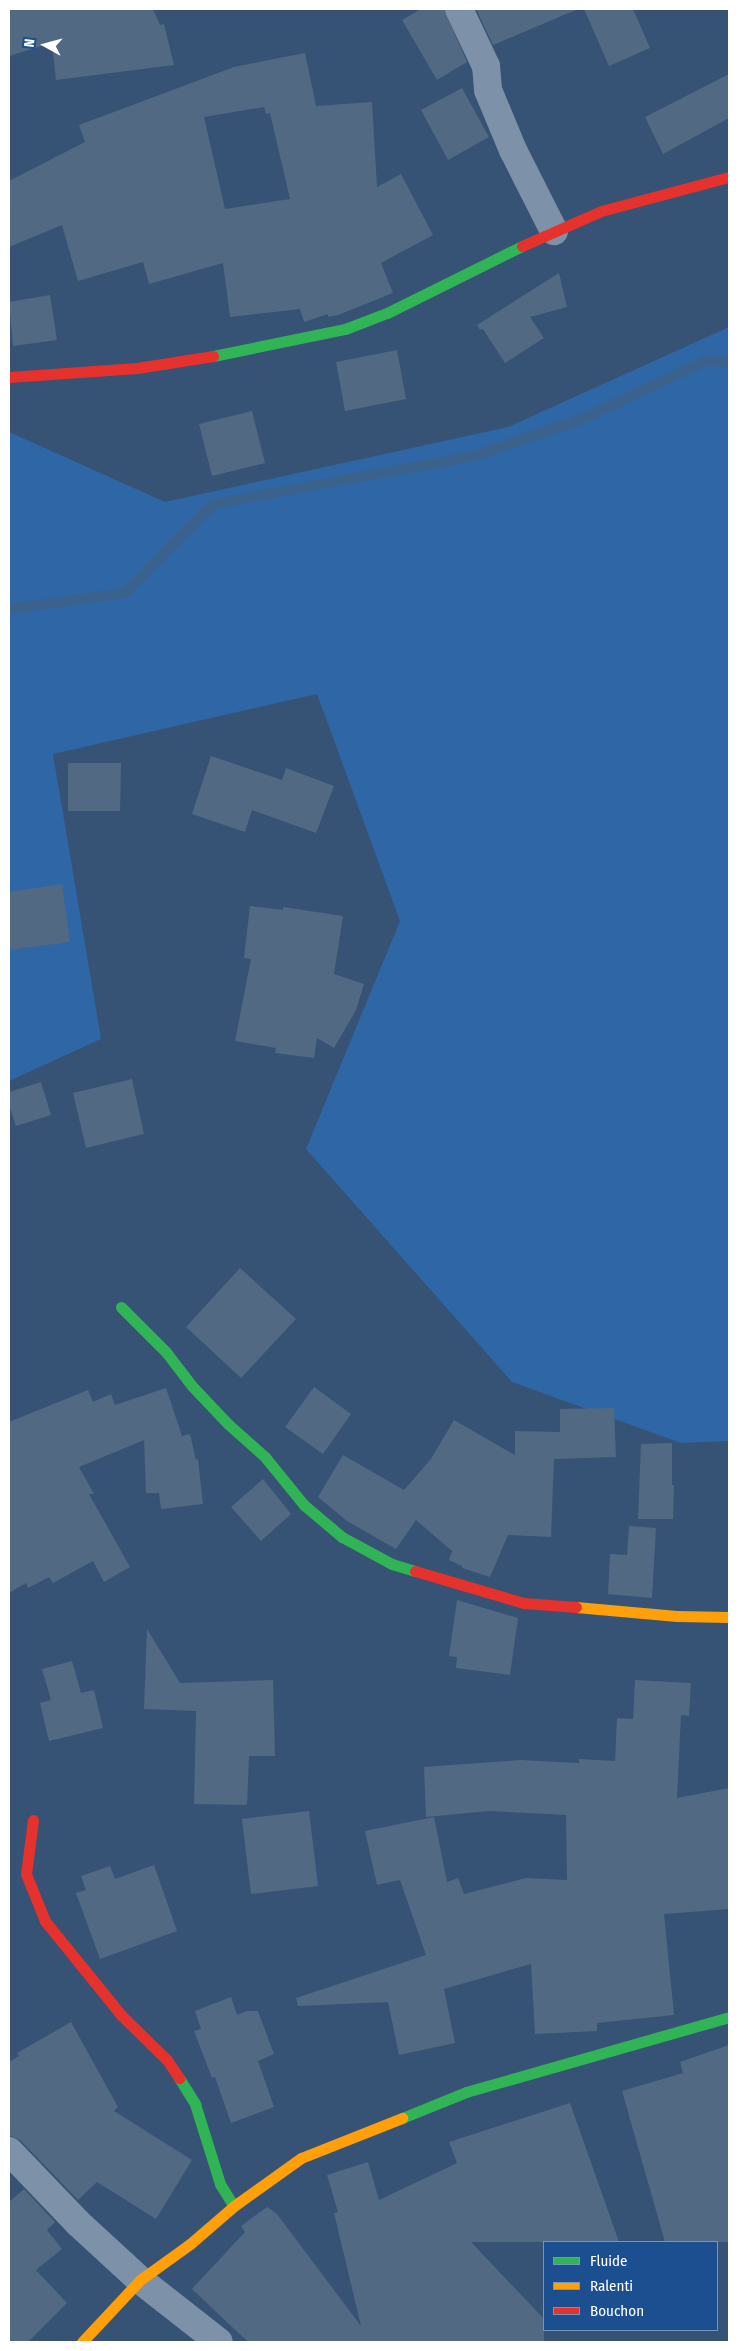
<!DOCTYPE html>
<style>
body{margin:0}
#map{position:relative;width:738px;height:2351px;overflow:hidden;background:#365274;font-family:"Fira Sans Condensed",sans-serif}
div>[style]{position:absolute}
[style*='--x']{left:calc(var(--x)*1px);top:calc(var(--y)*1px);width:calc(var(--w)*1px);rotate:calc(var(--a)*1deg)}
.green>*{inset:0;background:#2f66a5}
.stream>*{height:10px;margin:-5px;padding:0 5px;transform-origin:5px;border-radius:5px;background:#3b618d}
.building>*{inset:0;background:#526984}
.street>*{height:28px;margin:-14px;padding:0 14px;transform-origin:14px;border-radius:14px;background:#7d92a8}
.fast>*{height:11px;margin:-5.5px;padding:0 5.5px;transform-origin:5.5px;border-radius:5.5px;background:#30b455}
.slow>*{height:11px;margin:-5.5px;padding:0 5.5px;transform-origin:5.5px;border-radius:5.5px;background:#ff9f0a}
.jam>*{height:11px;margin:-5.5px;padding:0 5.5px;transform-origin:5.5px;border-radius:5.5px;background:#e5322d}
span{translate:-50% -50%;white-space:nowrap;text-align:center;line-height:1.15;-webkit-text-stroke:4.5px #1b4f8f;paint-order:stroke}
.frame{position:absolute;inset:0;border:10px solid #fff;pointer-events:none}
.legend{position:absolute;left:543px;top:2241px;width:175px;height:90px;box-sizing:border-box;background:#1b4f8f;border:1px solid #7695bc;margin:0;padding:6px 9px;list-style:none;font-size:15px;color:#fff}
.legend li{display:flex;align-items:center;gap:10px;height:25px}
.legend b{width:25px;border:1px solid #7695bc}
.north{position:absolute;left:20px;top:20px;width:50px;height:50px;-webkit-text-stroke:4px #1b4f8f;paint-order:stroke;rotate:277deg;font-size:14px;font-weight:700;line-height:20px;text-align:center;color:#fff}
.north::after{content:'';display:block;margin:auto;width:18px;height:22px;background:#fff;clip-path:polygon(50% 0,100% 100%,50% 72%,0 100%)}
</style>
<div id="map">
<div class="green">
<div style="clip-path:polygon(729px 327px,729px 1441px,681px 1443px,512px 1382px,306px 1149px,400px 921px,317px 694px,53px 754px,101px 1039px,9px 1081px,9px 432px,165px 502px,508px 427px)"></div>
</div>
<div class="stream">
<div style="--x:9;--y:609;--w:117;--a:-7.9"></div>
<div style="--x:125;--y:593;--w:125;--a:-45.3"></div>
<div style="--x:213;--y:504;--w:265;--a:-10.4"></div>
<div style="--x:474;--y:456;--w:111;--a:-18.9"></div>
<div style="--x:579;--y:420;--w:140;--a:-24.9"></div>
<div style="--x:706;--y:361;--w:23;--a:2"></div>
</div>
<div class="building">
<div style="clip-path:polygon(9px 9px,153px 9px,160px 25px,164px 24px,174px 65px,56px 80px,52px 43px,9px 56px)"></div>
<div style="clip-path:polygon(421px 9px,444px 9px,467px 62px,437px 80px,402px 20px)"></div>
<div style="clip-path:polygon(476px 9px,578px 9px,493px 45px)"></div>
<div style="clip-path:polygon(584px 9px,633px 9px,650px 48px,609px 66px)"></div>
<div style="clip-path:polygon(evenodd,305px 53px,316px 106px,372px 102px,377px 187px,401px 174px,433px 235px,381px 263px,393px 293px,338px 315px,328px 317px,328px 314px,304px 322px,300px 309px,230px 317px,223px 263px,149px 284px,143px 262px,78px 281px,62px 225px,9px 247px,9px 181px,85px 142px,79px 125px,234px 67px,305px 53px,264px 107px,266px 114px,270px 113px,290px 199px,225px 209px,204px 117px,264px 107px)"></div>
<div style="clip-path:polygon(729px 74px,729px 118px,663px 154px,645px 117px)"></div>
<div style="clip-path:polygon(462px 88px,489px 137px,448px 160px,421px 110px)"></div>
<div style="clip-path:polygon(559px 273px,567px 307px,530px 317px,544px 338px,505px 363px,483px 329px,480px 330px,477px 325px)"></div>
<div style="clip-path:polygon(50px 295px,57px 340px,13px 346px,9px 302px)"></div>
<div style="clip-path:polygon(397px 350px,406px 399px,345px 411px,336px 362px)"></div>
<div style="clip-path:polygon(252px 411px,265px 463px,212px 476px,199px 424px)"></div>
<div style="clip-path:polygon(211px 756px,282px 780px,286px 768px,334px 786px,316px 833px,252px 810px,245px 832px,192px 814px)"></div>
<div style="clip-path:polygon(68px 763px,121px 763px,120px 811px,68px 811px)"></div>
<div style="clip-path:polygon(62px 884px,70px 942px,9px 950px,9px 892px)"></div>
<div style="clip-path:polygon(250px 906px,283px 910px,283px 907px,343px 916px,334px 974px,364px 984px,356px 1010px,334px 1048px,317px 1038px,314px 1058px,275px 1053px,276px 1048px,235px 1041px,251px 959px,244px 958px)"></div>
<div style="clip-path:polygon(132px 1079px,144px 1134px,86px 1148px,73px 1093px)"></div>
<div style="clip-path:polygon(41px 1082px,51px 1115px,16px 1126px,9px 1105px,9px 1092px)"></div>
<div style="clip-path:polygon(240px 1268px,296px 1319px,241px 1378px,186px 1327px)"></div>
<div style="clip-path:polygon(314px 1387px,351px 1414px,323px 1454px,285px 1427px)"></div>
<div style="clip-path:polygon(166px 1388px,182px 1436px,190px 1434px,196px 1460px,198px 1459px,203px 1504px,161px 1509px,159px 1493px,146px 1493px,144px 1440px,79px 1467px,94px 1494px,89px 1494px,130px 1567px,104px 1582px,93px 1561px,53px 1583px,49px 1577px,28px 1588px,26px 1583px,9px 1593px,9px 1422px,88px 1390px,93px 1402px,111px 1394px,115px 1405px)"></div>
<div style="clip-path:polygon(614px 1408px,616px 1457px,554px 1459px,551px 1537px,508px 1535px,490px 1577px,462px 1568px,462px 1566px,449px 1560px,452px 1551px,416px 1520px,396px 1549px,347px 1521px,318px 1497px,343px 1455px,404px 1490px,431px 1459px,454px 1420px,515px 1455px,515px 1431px,560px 1432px,560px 1409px)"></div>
<div style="clip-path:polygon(672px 1443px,672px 1485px,674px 1485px,673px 1519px,638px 1519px,641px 1444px)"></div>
<div style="clip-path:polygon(263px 1479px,291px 1514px,261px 1541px,231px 1507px)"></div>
<div style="clip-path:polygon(629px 1526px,656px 1528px,652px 1598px,608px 1594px,610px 1554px,627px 1555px)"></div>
<div style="clip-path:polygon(457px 1600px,518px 1618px,510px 1675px,456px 1668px,457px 1657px,449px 1656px)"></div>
<div style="clip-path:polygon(147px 1629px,180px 1683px,273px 1680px,275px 1756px,249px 1756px,247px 1805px,194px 1804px,196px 1711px,144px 1709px)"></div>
<div style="clip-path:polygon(72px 1661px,81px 1693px,94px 1690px,103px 1728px,49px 1741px,40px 1703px,51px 1700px,42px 1669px)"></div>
<div style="clip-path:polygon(635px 1680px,691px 1683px,689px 1716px,681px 1715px,677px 1798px,729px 1788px,729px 1909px,664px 1914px,674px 2015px,597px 2023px,597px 2031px,535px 2034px,531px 1964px,444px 1989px,455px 2043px,399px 2055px,388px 2002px,298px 2006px,296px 1998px,426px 1955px,400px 1880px,377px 1885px,365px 1831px,434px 1817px,447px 1882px,458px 1878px,464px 1894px,526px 1878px,567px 1880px,566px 1815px,489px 1811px,426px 1817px,424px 1767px,520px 1760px,579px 1763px,579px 1759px,615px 1761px,617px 1718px,633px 1719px)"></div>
<div style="clip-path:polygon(309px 1811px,318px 1886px,251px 1894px,242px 1819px)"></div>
<div style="clip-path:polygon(154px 1865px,177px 1931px,100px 1959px,76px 1893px,86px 1890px,81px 1876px,110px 1866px,115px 1879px)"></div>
<div style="clip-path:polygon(231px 1997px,237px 2015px,247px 2011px,258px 2011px,274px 2054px,258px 2061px,274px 2107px,231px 2123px,215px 2077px,212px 2078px,194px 2031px,201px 2029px,195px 2011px)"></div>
<div style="clip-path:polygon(71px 2022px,118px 2107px,114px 2111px,192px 2160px,156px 2219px,97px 2182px,78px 2200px,20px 2140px,9px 2135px,9px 2062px,19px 2056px,17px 2053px)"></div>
<div style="clip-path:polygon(729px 2045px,729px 2242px,665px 2242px,622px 2091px,683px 2073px,680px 2062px)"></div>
<div style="clip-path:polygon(570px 2103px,619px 2242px,471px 2242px,544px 2319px,544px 2342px,248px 2342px,192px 2289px,245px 2232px,241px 2226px,267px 2207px,277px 2214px,361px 2326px,334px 2213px,338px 2212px,327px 2175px,368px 2162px,379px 2200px,457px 2163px,449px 2142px)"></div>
<div style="clip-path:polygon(24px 2189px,55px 2222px,47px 2230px,62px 2249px,36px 2270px,67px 2303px,28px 2342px,9px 2342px,9px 2202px)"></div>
</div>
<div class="street">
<div style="--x:459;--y:9;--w:63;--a:64.7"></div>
<div style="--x:486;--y:66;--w:24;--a:85"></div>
<div style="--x:488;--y:90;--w:65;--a:67.4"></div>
<div style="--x:513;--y:150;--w:91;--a:63.2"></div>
<div style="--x:9;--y:2151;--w:100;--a:46.2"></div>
<div style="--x:78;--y:2223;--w:84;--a:42.6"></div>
<div style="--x:140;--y:2280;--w:100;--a:38.1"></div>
</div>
<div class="fast">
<div style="--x:213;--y:356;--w:135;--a:-11.6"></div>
<div style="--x:345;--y:329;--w:45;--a:-20.9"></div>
<div style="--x:387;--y:313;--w:151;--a:-26.4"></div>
<div style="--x:121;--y:1307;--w:64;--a:45"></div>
<div style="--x:166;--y:1352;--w:43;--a:52.6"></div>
<div style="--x:192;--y:1386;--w:52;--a:46.5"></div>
<div style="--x:228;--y:1424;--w:50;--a:41.7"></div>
<div style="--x:265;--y:1457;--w:62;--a:50.9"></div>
<div style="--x:304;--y:1505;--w:50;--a:40.1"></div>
<div style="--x:342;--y:1537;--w:57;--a:28.4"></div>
<div style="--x:392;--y:1564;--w:24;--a:17"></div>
<div style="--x:179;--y:2078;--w:31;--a:58"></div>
<div style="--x:195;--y:2104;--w:84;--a:72.6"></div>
<div style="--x:220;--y:2184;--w:26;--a:58"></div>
<div style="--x:402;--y:2118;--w:69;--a:-22.1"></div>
<div style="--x:466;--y:2092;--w:273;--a:-15.9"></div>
</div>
<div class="slow">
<div style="--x:576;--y:1607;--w:101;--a:5.1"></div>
<div style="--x:677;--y:1616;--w:52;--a:1.1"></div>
<div style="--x:82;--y:2342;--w:85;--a:-46.9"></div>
<div style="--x:140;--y:2280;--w:62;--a:-35.8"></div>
<div style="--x:190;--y:2244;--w:58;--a:-40.8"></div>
<div style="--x:234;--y:2206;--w:82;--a:-35.6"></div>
<div style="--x:301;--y:2158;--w:109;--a:-21.6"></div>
</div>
<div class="jam">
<div style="--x:522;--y:246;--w:86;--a:-23.9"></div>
<div style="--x:601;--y:211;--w:132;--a:-14.9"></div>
<div style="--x:9;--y:377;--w:128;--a:-4"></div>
<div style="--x:137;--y:368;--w:77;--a:-9"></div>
<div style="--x:415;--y:1571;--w:114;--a:16.4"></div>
<div style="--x:524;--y:1603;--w:52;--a:4.4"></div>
<div style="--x:33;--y:1820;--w:54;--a:97.4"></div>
<div style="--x:26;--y:1874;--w:51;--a:68"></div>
<div style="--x:45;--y:1921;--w:121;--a:51"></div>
<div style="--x:121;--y:2015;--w:64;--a:44.4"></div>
<div style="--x:167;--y:2060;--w:22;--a:56"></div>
</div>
<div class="frame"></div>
<ul class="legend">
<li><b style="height:6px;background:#30b455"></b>Fluide</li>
<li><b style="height:6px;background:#ff9f0a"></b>Ralenti</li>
<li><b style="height:6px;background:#e5322d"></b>Bouchon</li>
</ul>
<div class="north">N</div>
</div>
